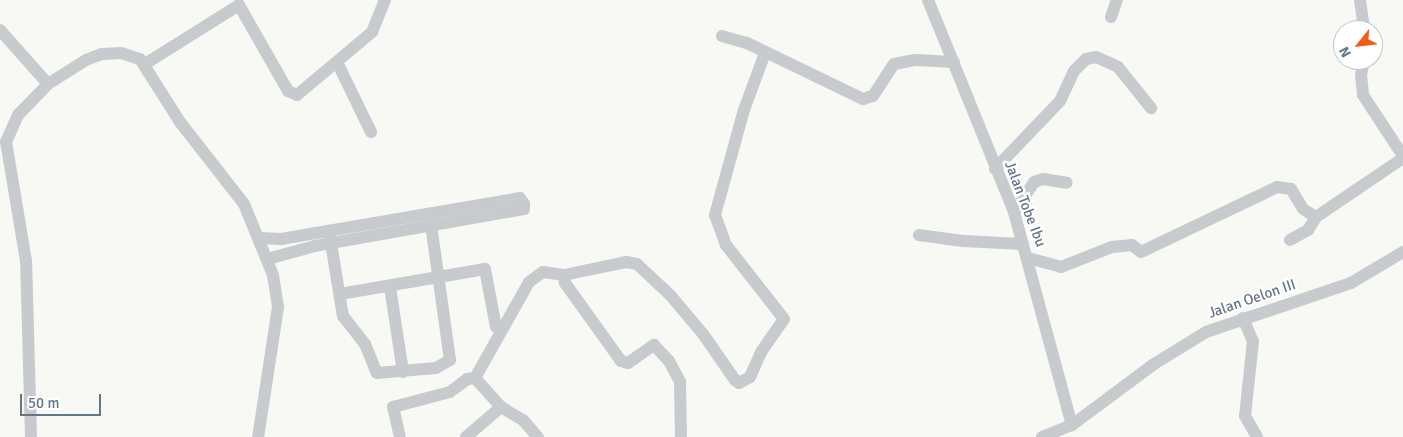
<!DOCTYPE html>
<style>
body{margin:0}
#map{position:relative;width:1403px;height:437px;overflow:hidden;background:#f8f8f5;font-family:Signika,sans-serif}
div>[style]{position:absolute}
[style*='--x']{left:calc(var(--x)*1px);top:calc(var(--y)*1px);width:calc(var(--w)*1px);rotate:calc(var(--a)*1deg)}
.minor>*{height:12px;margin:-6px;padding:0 6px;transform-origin:6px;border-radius:6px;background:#c7cbce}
span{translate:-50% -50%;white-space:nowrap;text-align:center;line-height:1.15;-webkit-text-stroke:5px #fff;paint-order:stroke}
.street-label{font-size:15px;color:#647688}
.north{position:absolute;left:1333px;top:20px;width:50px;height:50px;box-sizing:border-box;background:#fff;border:1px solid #c1c8cf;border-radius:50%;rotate:241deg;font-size:14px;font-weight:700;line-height:20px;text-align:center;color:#647688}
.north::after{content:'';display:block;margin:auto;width:18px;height:22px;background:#f35b1a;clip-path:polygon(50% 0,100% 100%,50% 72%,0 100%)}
.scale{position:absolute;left:20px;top:394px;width:81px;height:22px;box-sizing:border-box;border:2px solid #647688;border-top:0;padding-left:6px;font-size:15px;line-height:18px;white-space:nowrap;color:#647688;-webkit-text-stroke:4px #fff;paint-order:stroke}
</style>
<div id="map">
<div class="minor">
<div style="--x:928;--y:0;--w:229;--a:67.9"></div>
<div style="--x:1014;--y:212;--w:221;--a:74.8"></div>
<div style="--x:1360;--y:0;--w:30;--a:82"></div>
<div style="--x:1111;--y:17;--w:18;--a:-71"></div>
<div style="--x:0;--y:30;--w:72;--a:48.4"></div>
<div style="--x:48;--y:84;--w:45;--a:-32.3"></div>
<div style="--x:86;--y:60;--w:17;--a:-21"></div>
<div style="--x:102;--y:54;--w:19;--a:-3"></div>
<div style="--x:121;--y:53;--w:20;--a:18"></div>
<div style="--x:140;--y:59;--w:75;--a:57.6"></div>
<div style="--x:180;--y:122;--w:104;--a:52"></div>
<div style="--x:244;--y:204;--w:77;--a:67.8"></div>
<div style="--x:273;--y:275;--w:32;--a:81"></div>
<div style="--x:278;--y:307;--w:132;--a:98.7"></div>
<div style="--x:722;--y:36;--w:26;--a:16"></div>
<div style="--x:747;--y:43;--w:129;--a:25.8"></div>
<div style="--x:863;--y:99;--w:10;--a:-17"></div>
<div style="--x:873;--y:96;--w:38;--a:-57"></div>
<div style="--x:894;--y:64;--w:21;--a:-11"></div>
<div style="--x:915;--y:60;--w:39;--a:3"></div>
<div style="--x:1364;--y:60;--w:15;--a:101"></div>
<div style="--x:1361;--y:75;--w:20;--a:84"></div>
<div style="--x:1363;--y:95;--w:73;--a:56.7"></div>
<div style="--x:337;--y:62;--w:78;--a:64.1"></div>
<div style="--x:145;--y:64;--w:111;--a:-32.1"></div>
<div style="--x:239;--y:5;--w:99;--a:60.3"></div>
<div style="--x:288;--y:91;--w:10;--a:24"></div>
<div style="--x:297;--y:95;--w:98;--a:-40"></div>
<div style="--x:372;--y:32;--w:35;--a:-68"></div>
<div style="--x:995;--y:169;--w:94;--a:-46.3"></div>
<div style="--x:1060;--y:101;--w:33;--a:-65"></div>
<div style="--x:1074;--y:71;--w:17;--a:-45"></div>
<div style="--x:1086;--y:59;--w:10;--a:-11"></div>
<div style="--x:1096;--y:57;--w:24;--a:24"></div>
<div style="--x:1118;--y:67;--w:53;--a:51.2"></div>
<div style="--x:1014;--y:212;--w:36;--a:-56"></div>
<div style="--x:1034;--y:182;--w:9;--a:-18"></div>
<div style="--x:1043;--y:179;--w:24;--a:9"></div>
<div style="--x:919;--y:235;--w:44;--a:7.8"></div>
<div style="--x:963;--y:241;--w:60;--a:2.9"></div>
<div style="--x:330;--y:237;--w:80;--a:80.7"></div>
<div style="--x:343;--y:316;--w:36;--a:52"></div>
<div style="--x:365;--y:344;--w:31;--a:68"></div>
<div style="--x:377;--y:373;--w:59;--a:-4.8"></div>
<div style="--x:436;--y:368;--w:16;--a:-30"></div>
<div style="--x:450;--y:360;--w:137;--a:-98"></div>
<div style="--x:260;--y:238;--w:21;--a:3"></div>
<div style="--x:281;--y:239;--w:242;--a:-9.7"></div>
<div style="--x:520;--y:198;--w:7;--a:56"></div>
<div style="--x:524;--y:204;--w:5;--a:90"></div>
<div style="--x:524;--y:209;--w:212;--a:170"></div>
<div style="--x:315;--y:246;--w:50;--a:164.8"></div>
<div style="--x:1290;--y:240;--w:21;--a:-29"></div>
<div style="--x:1308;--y:230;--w:15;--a:-58"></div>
<div style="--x:1028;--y:258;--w:34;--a:15"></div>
<div style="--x:1061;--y:267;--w:55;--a:-21.4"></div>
<div style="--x:1112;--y:247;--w:20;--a:-6"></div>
<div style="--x:1132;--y:245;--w:11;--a:38"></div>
<div style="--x:1141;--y:252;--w:151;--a:-25.5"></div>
<div style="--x:1277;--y:187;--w:14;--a:8"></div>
<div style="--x:1291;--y:189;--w:23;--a:59"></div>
<div style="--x:1303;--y:209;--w:15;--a:32"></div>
<div style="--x:1316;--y:217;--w:105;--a:-34.1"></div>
<div style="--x:564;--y:275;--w:8;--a:83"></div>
<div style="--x:565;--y:283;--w:96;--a:54.3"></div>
<div style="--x:621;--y:361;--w:7;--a:16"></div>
<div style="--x:628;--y:363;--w:32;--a:-35"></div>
<div style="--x:654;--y:345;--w:22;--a:47"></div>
<div style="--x:669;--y:361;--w:24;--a:62"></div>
<div style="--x:680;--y:382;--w:55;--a:89"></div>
<div style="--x:390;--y:287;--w:86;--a:81.3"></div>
<div style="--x:340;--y:294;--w:147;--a:-9.8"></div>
<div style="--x:485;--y:269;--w:59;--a:79.3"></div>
<div style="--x:1243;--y:318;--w:25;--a:67"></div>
<div style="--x:1253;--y:341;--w:75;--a:96.1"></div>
<div style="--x:1245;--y:416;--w:24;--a:60"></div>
<div style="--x:475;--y:378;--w:110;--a:-60.6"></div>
<div style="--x:529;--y:282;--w:17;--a:-36"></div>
<div style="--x:543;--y:272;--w:21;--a:8"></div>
<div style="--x:564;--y:275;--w:63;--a:-11.8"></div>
<div style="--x:626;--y:262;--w:11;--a:10"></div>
<div style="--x:637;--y:264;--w:47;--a:43.3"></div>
<div style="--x:671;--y:296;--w:50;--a:49.9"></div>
<div style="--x:703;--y:334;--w:56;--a:55.2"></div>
<div style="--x:735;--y:380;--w:5;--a:37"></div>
<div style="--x:739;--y:383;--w:13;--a:-29"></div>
<div style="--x:750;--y:377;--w:27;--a:-66"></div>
<div style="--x:761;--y:352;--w:40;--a:-55.1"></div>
<div style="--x:784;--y:319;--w:94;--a:-128.1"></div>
<div style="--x:726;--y:245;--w:32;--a:-110"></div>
<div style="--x:715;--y:215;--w:109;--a:-74.6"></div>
<div style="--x:744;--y:110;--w:61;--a:-69.8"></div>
<div style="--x:475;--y:378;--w:39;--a:48"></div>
<div style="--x:501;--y:407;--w:26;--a:31"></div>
<div style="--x:523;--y:420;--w:23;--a:49"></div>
<div style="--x:31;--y:437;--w:176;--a:-91.6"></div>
<div style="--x:26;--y:261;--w:121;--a:-99.5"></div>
<div style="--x:6;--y:142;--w:30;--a:-66"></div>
<div style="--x:18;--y:115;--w:43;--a:-45.9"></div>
<div style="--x:400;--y:437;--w:31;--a:-103"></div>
<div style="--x:393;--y:407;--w:59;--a:-14.7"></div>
<div style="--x:450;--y:392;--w:21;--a:-37"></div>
<div style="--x:467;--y:379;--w:8;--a:-7"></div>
<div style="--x:466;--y:437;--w:46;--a:-40.6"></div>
<div style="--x:1042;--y:437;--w:32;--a:-22"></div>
<div style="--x:1072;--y:425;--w:102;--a:-36.6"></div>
<div style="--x:1154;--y:364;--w:61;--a:-31.6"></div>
<div style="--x:1206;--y:332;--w:153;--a:-18.7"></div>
<div style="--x:1351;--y:283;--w:61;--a:-30.8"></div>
</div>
<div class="street-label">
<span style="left:1025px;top:204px;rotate:69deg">Jalan Tobe Ibu</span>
<span style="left:1252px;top:299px;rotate:-19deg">Jalan Oelon III</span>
</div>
<div class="north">N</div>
<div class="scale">50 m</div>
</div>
